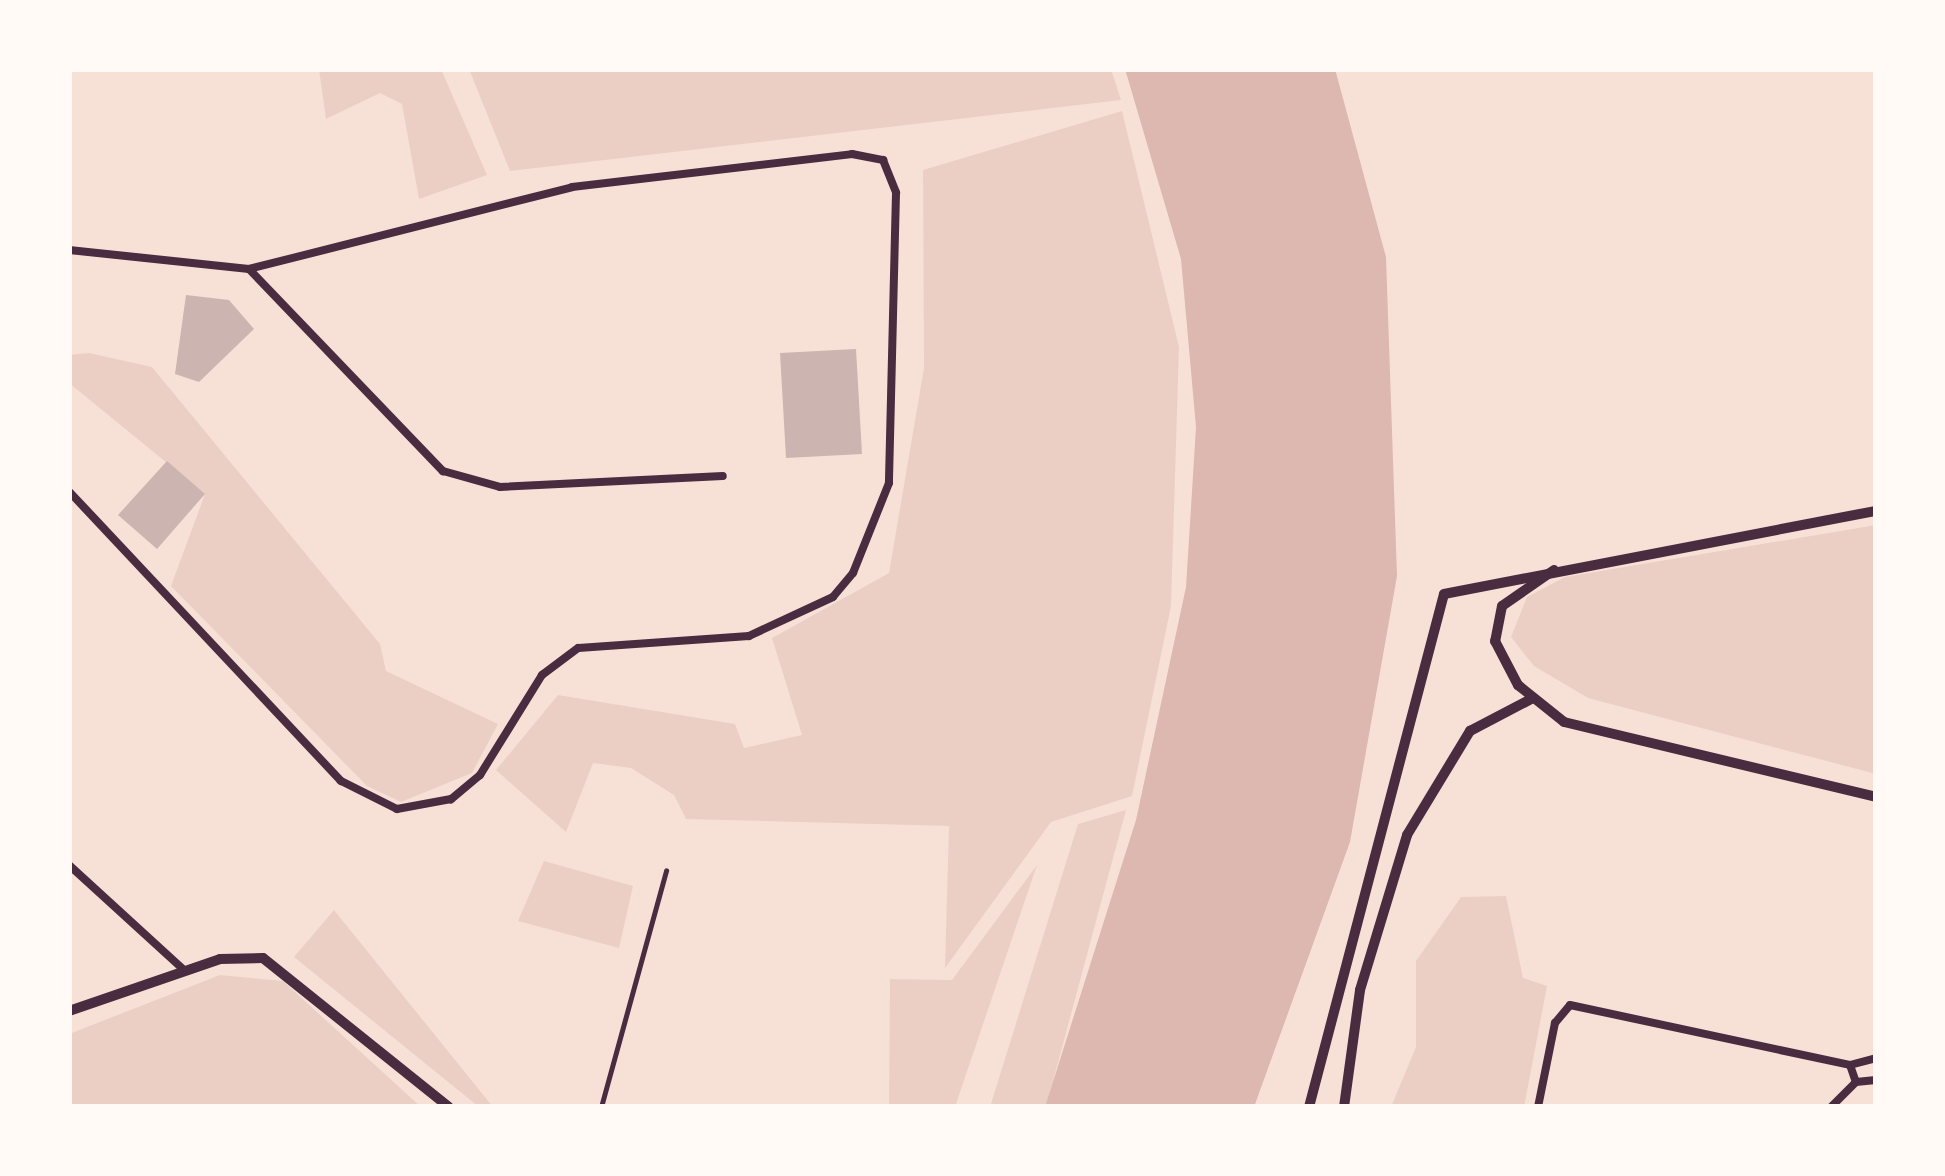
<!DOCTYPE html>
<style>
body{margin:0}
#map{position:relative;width:1945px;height:1176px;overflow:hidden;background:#f7e1d7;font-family:"Roboto Serif",serif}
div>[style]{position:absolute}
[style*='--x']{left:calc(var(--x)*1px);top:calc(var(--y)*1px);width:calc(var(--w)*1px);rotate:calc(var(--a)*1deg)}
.green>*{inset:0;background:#ebcfc5}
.water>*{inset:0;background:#dcb8b0}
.building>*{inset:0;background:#ccb4b1}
.service>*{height:4.5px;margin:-2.25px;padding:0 2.25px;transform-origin:2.25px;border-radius:2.25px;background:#4a2c40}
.minor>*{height:8px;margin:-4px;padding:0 4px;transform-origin:4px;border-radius:4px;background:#4a2c40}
.secondary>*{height:10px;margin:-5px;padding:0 5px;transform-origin:5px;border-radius:5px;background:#4a2c40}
span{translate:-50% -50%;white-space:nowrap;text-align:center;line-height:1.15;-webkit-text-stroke:12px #fffaf5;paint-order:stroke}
.frame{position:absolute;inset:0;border:72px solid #fffaf5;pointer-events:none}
</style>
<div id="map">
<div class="green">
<div style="clip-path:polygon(319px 69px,441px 69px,487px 175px,419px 199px,402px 104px,380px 93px,326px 119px)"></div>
<div style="clip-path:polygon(469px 69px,1111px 69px,1121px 100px,510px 171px)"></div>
<div style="clip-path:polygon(1122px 111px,1179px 347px,1171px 606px,1132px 796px,1051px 822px,945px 968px,949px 826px,686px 819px,674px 795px,631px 768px,593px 763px,566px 832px,496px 770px,558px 695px,735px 724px,744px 748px,802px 735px,772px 638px,889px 573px,924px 368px,923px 170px)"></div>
<div style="clip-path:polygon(89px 353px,152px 367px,380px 644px,386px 671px,498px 724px,472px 773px,401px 802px,367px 786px,171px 586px,205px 494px,69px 383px,69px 355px)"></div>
<div style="clip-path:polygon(1876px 525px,1876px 774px,1588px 698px,1534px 666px,1511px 637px,1527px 597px,1565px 577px)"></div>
<div style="clip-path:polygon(1126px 810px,1046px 1107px,990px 1107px,1078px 824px)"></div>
<div style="clip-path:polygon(544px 861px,633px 886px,619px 948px,518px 921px)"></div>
<div style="clip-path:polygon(1037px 865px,955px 1107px,889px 1107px,890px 979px,952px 980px)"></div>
<div style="clip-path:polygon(1506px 896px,1523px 978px,1547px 986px,1524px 1107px,1391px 1107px,1416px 1047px,1416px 961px,1461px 897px)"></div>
<div style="clip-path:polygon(334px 910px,493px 1107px,479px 1107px,294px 957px)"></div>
<div style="clip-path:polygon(220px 975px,283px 981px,421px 1107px,69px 1107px,69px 1034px)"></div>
</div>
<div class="water">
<div style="clip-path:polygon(1125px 69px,1335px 69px,1386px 257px,1397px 576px,1350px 842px,1254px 1107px,1045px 1107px,1136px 820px,1186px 587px,1196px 427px,1181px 259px)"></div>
</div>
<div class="building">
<div style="clip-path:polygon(186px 295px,229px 300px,254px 329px,199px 382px,175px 374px)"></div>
<div style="clip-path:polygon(856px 349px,862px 454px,786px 458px,780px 353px)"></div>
<div style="clip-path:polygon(167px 461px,205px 494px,157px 549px,118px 515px)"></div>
</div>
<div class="service">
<div style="--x:601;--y:1107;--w:245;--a:-74.6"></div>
</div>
<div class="minor">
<div style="--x:69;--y:250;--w:181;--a:6"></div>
<div style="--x:249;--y:269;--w:333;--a:-14.2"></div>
<div style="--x:572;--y:187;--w:282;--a:-6.7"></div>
<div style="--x:852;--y:154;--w:32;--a:11"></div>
<div style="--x:883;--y:160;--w:35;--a:68"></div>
<div style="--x:896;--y:193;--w:290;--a:91.4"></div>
<div style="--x:889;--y:483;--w:97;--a:111.8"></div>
<div style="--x:853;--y:573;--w:31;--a:130"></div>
<div style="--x:833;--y:597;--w:93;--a:155.1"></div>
<div style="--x:749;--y:636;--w:171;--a:176"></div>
<div style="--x:578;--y:648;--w:45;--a:143.1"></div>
<div style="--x:542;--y:675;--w:118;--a:121.8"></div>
<div style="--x:480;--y:775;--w:38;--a:140"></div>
<div style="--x:451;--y:799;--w:55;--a:169.5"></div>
<div style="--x:397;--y:809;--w:63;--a:-153.4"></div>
<div style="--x:341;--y:781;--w:398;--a:-133.2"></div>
<div style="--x:250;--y:270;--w:279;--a:46.2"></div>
<div style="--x:443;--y:471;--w:59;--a:15.7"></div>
<div style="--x:500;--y:487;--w:223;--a:-2.8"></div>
<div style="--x:69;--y:865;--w:157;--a:42.4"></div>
<div style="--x:1850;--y:1065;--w:18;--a:71"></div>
<div style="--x:1856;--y:1082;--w:20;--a:-6"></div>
<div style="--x:1850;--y:1065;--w:27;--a:-15"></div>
<div style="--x:1538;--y:1107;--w:86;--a:-78.6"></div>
<div style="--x:1555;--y:1023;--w:23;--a:-50"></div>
<div style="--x:1570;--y:1005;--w:286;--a:12.1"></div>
<div style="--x:1831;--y:1107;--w:35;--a:-45"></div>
</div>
<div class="secondary">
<div style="--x:1554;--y:570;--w:63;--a:145.3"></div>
<div style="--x:1502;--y:606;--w:36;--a:101"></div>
<div style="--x:1495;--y:641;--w:50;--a:62.4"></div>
<div style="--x:1518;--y:685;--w:59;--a:38.8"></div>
<div style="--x:1564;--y:722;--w:321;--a:13.5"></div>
<div style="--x:69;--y:1011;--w:160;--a:-19"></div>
<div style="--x:220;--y:959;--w:43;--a:-1.3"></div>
<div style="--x:263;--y:958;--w:238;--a:38.7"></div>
<div style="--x:1309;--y:1107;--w:530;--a:-75.26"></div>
<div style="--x:1444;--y:594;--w:440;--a:-10.9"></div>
<div style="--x:1344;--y:1107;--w:118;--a:-82.2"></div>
<div style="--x:1360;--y:990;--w:162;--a:-73.1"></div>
<div style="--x:1407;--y:835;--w:122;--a:-58.8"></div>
<div style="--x:1470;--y:731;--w:71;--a:-27.6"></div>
</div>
<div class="frame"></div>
</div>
